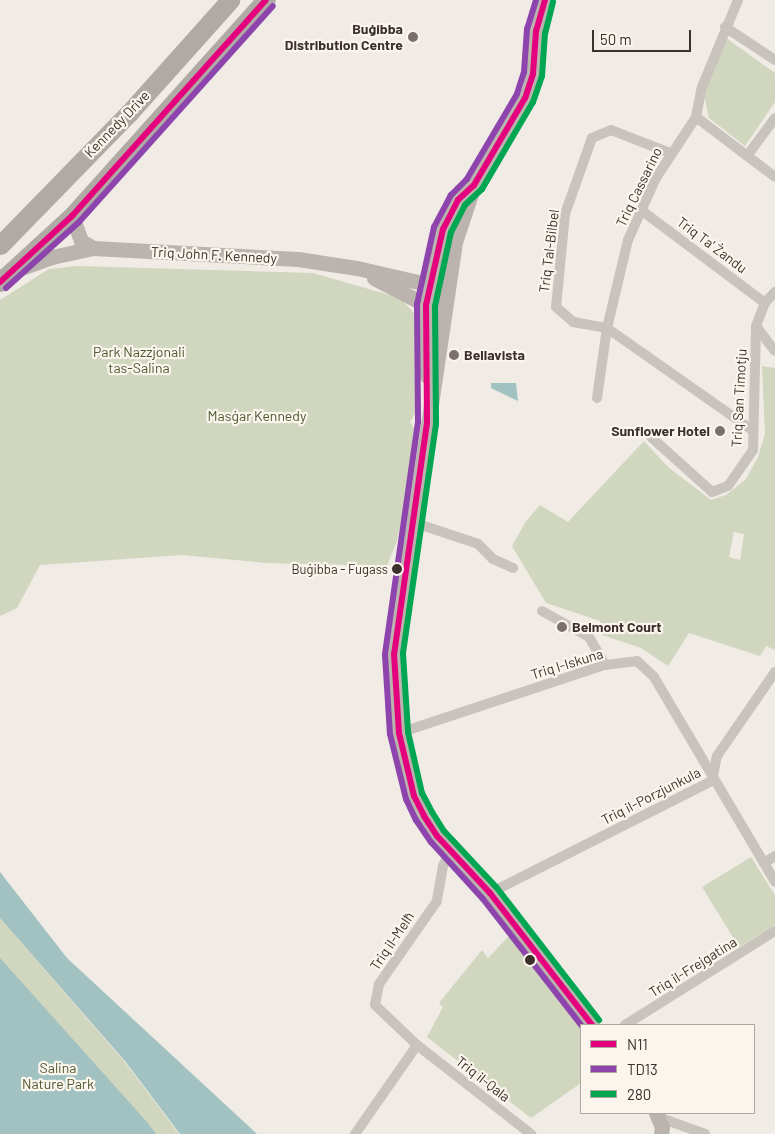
<!DOCTYPE html>
<meta charset="utf-8">
<style>
body{margin:0}
#map{position:relative;width:775px;height:1134px;overflow:hidden;background:#f0ebe5;font-family:Barlow,sans-serif}
div>[style]{position:absolute}
[style*='--x']{left:calc(var(--x)*1px);top:calc(var(--y)*1px);width:calc(var(--w)*1px);rotate:calc(var(--a)*1deg)}
.green>*{inset:0;background:#d1d6bf}
.water>*{inset:0;background:#a1c2c1}
.street>*{height:10px;margin:-5px;padding:0 5px;transform-origin:5px;border-radius:5px;background:#c9c3be}
.secondary>*{height:15px;margin:-7.5px;padding:0 7.5px;transform-origin:7.5px;border-radius:7.5px;background:#bab3ae}
.highway>*{height:19px;margin:-9.5px;padding:0 9.5px;transform-origin:9.5px;border-radius:9.5px;background:#afaaa4}
.bus-1>*{height:6px;margin:-3px;padding:0 3px;transform-origin:3px;border-radius:3px;background:#e5007d}
.bus-2>*{height:6px;margin:-3px;padding:0 3px;transform-origin:3px;border-radius:3px;background:#8e44ad}
.bus-3>*{height:6px;margin:-3px;padding:0 3px;transform-origin:3px;border-radius:3px;background:#00a651}
.dots>*{width:14px;height:14px;translate:-50% -50%;box-sizing:border-box;border:2px solid #fbf5ee;border-radius:50%}
span{translate:-50% -50%;white-space:nowrap;text-align:center;line-height:1.15;-webkit-text-stroke:4.5px #fbf5ee;paint-order:stroke}
.bus-label{font-size:13px;color:#3b302b}
.right{translate:-100% -50%;text-align:right}
.poi-label{font-size:14px;color:#3b302b;font-weight:700}
.left{translate:0 -50%;text-align:left}
.street-label{font-size:14px;color:#3b302b}
.park-label{font-size:14px;color:#4a5a2e}
.legend{position:absolute;left:580px;top:1024px;width:175px;height:90px;box-sizing:border-box;background:#fbf5ee;border:1px solid #aea6a0;margin:0;padding:6px 9px;list-style:none;font-size:15px;color:#3b302b}
.legend li{display:flex;align-items:center;gap:10px;height:25px}
.legend b{width:25px;border:1px solid #aea6a0}
.scale{position:absolute;left:592px;top:30px;width:99px;height:22px;box-sizing:border-box;border:2px solid #3b302b;border-top:0;padding-left:6px;font-size:15px;line-height:18px;white-space:nowrap;color:#3b302b;-webkit-text-stroke:4px #fbf5ee;paint-order:stroke}
</style>
<div id="map">
<div class="green">
<div style="clip-path:polygon(726px 38px,775px 73px,775px 102px,745px 146px,709px 118px,704px 95px)"></div>
<div style="clip-path:polygon(76px 266px,313px 273px,400px 298px,414px 313px,420px 326px,416px 412px,410px 422px,414px 428px,412px 465px,397px 541px,387px 566px,267px 563px,182px 555px,40px 565px,17px 608px,0 616px,0 300px,49px 269px)"></div>
<div style="clip-path:polygon(evenodd,762px 366px,775px 368px,775px 650px,766px 646px,760px 656px,689px 633px,668px 666px,641px 648px,602px 635px,600px 621px,546px 603px,512px 546px,526px 521px,540px 505px,568px 522px,644px 441px,668px 467px,711px 500px,726px 495px,746px 479px,758px 457px,765px 434px,762px 366px,734px 532px,744px 534px,740px 560px,729px 557px,734px 532px)"></div>
<div style="clip-path:polygon(751px 857px,775px 895px,775px 925px,739px 947px,702px 887px)"></div>
<div style="clip-path:polygon(0 918px,124px 1061px,179px 1134px,0 1134px)"></div>
<div style="clip-path:polygon(512px 933px,581px 1029px,581px 1083px,531px 1118px,427px 1037px,443px 1007px,439px 1003px,482px 950px,488px 958px)"></div>
</div>
<div class="water">
<div style="clip-path:polygon(491px 383px,516px 383px,518px 401px,491px 388px)"></div>
<div style="clip-path:polygon(0 872px,67px 958px,257px 1134px,180px 1134px,125px 1061px,0 918px)"></div>
<div style="clip-path:polygon(0 958px,147px 1122px,156px 1134px,0 1134px)"></div>
</div>
<div class="street">
<div style="--x:725;--y:27;--w:60;--a:33.4"></div>
<div style="--x:696;--y:117;--w:99;--a:37.2"></div>
<div style="--x:670;--y:153;--w:63;--a:-158.7"></div>
<div style="--x:611;--y:130;--w:21;--a:157"></div>
<div style="--x:592;--y:138;--w:81;--a:109.6"></div>
<div style="--x:565;--y:214;--w:93;--a:95.5"></div>
<div style="--x:556;--y:307;--w:23;--a:41"></div>
<div style="--x:573;--y:322;--w:35;--a:10"></div>
<div style="--x:607;--y:328;--w:177;--a:35.1"></div>
<div style="--x:747;--y:156;--w:47;--a:-53.6"></div>
<div style="--x:641;--y:210;--w:155;--a:36.9"></div>
<div style="--x:756;--y:326;--w:31;--a:53"></div>
<div style="--x:597;--y:398;--w:71;--a:-81.9"></div>
<div style="--x:607;--y:328;--w:90;--a:-76.6"></div>
<div style="--x:628;--y:240;--w:68;--a:-65.7"></div>
<div style="--x:656;--y:178;--w:73;--a:-56.7"></div>
<div style="--x:696;--y:117;--w:31;--a:-79"></div>
<div style="--x:702;--y:87;--w:94;--a:-67.5"></div>
<div style="--x:651;--y:437;--w:82;--a:42"></div>
<div style="--x:712;--y:492;--w:17;--a:-21"></div>
<div style="--x:728;--y:486;--w:44;--a:-55.2"></div>
<div style="--x:753;--y:450;--w:124;--a:-88.6"></div>
<div style="--x:756;--y:326;--w:25;--a:-69"></div>
<div style="--x:765;--y:303;--w:15;--a:-48"></div>
<div style="--x:415;--y:523;--w:66;--a:18.4"></div>
<div style="--x:478;--y:544;--w:21;--a:45"></div>
<div style="--x:493;--y:559;--w:22;--a:24"></div>
<div style="--x:542;--y:611;--w:54;--a:29"></div>
<div style="--x:589;--y:637;--w:32;--a:60"></div>
<div style="--x:399;--y:733;--w:217;--a:-18.3"></div>
<div style="--x:605;--y:665;--w:32;--a:-7"></div>
<div style="--x:637;--y:661;--w:23;--a:43"></div>
<div style="--x:654;--y:677;--w:238;--a:59.4"></div>
<div style="--x:712;--y:781;--w:25;--a:-79"></div>
<div style="--x:717;--y:756;--w:102;--a:-55.4"></div>
<div style="--x:451;--y:850;--w:18;--a:117"></div>
<div style="--x:443;--y:866;--w:36;--a:100"></div>
<div style="--x:437;--y:901;--w:101;--a:124.9"></div>
<div style="--x:379;--y:984;--w:21;--a:101"></div>
<div style="--x:375;--y:1005;--w:58;--a:43.6"></div>
<div style="--x:417;--y:1045;--w:145;--a:38"></div>
<div style="--x:764;--y:863;--w:13;--a:-32"></div>
<div style="--x:490;--y:893;--w:249;--a:-26.8"></div>
<div style="--x:625;--y:1025;--w:177;--a:-32.1"></div>
<div style="--x:658;--y:1117;--w:50;--a:19.9"></div>
<div style="--x:355;--y:1134;--w:108;--a:-55.1"></div>
</div>
<div class="secondary">
<div style="--x:545;--y:0;--w:32;--a:106"></div>
<div style="--x:536;--y:31;--w:43;--a:94"></div>
<div style="--x:533;--y:74;--w:16;--a:104"></div>
<div style="--x:529;--y:90;--w:110;--a:120.1"></div>
<div style="--x:474;--y:185;--w:60;--a:108.4"></div>
<div style="--x:455;--y:242;--w:416;--a:98.4"></div>
<div style="--x:394;--y:654;--w:79;--a:86.4"></div>
<div style="--x:399;--y:733;--w:65;--a:76.6"></div>
<div style="--x:414;--y:796;--w:22;--a:63"></div>
<div style="--x:424;--y:816;--w:24;--a:57"></div>
<div style="--x:437;--y:836;--w:78;--a:47.1"></div>
<div style="--x:490;--y:893;--w:167;--a:52.3"></div>
<div style="--x:72;--y:216;--w:27;--a:70"></div>
<div style="--x:81;--y:241;--w:14;--a:30"></div>
<div style="--x:16;--y:270;--w:38;--a:-20"></div>
<div style="--x:52;--y:257;--w:42;--a:-12.4"></div>
<div style="--x:93;--y:248;--w:205;--a:3.1"></div>
<div style="--x:298;--y:259;--w:60;--a:8.7"></div>
<div style="--x:357;--y:268;--w:76;--a:12.9"></div>
<div style="--x:431;--y:285;--w:27;--a:62"></div>
<div style="--x:374;--y:278;--w:59;--a:27.4"></div>
<div style="--x:426;--y:305;--w:7;--a:-16"></div>
<div style="--x:427;--y:376;--w:71;--a:-90.8"></div>
<div style="--x:426;--y:305;--w:78;--a:-77.4"></div>
<div style="--x:443;--y:229;--w:33;--a:-63"></div>
<div style="--x:458;--y:200;--w:21;--a:-43"></div>
<div style="--x:656;--y:1113;--w:15;--a:67"></div>
<div style="--x:662;--y:1127;--w:7;--a:98"></div>
</div>
<div class="highway">
<div style="--x:0;--y:245;--w:185;--a:-45.7"></div>
<div style="--x:129;--y:113;--w:152;--a:-48.2"></div>
<div style="--x:0;--y:282;--w:98;--a:-42.5"></div>
<div style="--x:72;--y:216;--w:290;--a:-48.1"></div>
</div>
<div class="bus-1">
<div style="--x:545;--y:0;--w:32;--a:106"></div>
<div style="--x:536;--y:31;--w:43;--a:94"></div>
<div style="--x:533;--y:74;--w:25;--a:108"></div>
<div style="--x:525;--y:98;--w:101;--a:120.4"></div>
<div style="--x:474;--y:185;--w:22;--a:137"></div>
<div style="--x:458;--y:200;--w:33;--a:117"></div>
<div style="--x:443;--y:229;--w:78;--a:102.6"></div>
<div style="--x:426;--y:305;--w:118;--a:89.5"></div>
<div style="--x:427;--y:423;--w:233;--a:98.1"></div>
<div style="--x:394;--y:654;--w:79;--a:86.4"></div>
<div style="--x:399;--y:733;--w:65;--a:76.6"></div>
<div style="--x:414;--y:796;--w:22;--a:63"></div>
<div style="--x:424;--y:816;--w:24;--a:57"></div>
<div style="--x:437;--y:836;--w:78;--a:47.1"></div>
<div style="--x:490;--y:893;--w:167;--a:52.3"></div>
<div style="--x:0;--y:282;--w:98;--a:-42.5"></div>
<div style="--x:72;--y:216;--w:290;--a:-48.1"></div>
</div>
<div class="bus-2">
<div style="--x:536;--y:0;--w:30;--a:107"></div>
<div style="--x:527;--y:29;--w:43;--a:94"></div>
<div style="--x:524;--y:72;--w:23;--a:108"></div>
<div style="--x:517;--y:94;--w:99;--a:120.5"></div>
<div style="--x:467;--y:179;--w:23;--a:135"></div>
<div style="--x:451;--y:195;--w:36;--a:118"></div>
<div style="--x:434;--y:227;--w:79;--a:102.4"></div>
<div style="--x:417;--y:304;--w:118;--a:89.5"></div>
<div style="--x:418;--y:422;--w:235;--a:98.1"></div>
<div style="--x:385;--y:655;--w:79;--a:86.4"></div>
<div style="--x:390;--y:734;--w:67;--a:76.2"></div>
<div style="--x:406;--y:799;--w:23;--a:65"></div>
<div style="--x:416;--y:820;--w:27;--a:56"></div>
<div style="--x:431;--y:842;--w:77;--a:47.6"></div>
<div style="--x:483;--y:899;--w:160;--a:52.1"></div>
<div style="--x:6;--y:288;--w:98;--a:-42.1"></div>
<div style="--x:79;--y:222;--w:290;--a:-48.1"></div>
</div>
<div class="bus-3">
<div style="--x:553;--y:2;--w:32;--a:104"></div>
<div style="--x:545;--y:33;--w:43;--a:94"></div>
<div style="--x:542;--y:76;--w:28;--a:109"></div>
<div style="--x:533;--y:102;--w:101;--a:120.4"></div>
<div style="--x:482;--y:189;--w:23;--a:137"></div>
<div style="--x:465;--y:205;--w:30;--a:117"></div>
<div style="--x:451;--y:232;--w:76;--a:102.2"></div>
<div style="--x:435;--y:306;--w:118;--a:89.5"></div>
<div style="--x:436;--y:424;--w:232;--a:98.2"></div>
<div style="--x:403;--y:654;--w:78;--a:86.3"></div>
<div style="--x:408;--y:732;--w:63;--a:77.1"></div>
<div style="--x:422;--y:793;--w:21;--a:62"></div>
<div style="--x:432;--y:812;--w:22;--a:58"></div>
<div style="--x:444;--y:831;--w:78;--a:47.1"></div>
<div style="--x:497;--y:888;--w:167;--a:52.3"></div>
</div>
<div class="dots">
<div style="left:413px;top:37px;background:#7a716c"></div>
<div style="left:454px;top:355px;background:#7a716c"></div>
<div style="left:720px;top:431px;background:#7a716c"></div>
<div style="left:397px;top:569px;background:#3b302b"></div>
<div style="left:562px;top:627px;background:#7a716c"></div>
<div style="left:530px;top:960px;background:#3b302b"></div>
</div>
<div class="bus-label">
<span class="right" style="left:388px;top:569px">Buġibba - Fugass</span>
</div>
<div class="poi-label">
<span class="right" style="left:403px;top:37px">Buġibba<br>Distribution Centre</span>
<span class="left" style="left:464px;top:355px">Bellavista</span>
<span class="right" style="left:710px;top:431px">Sunflower Hotel</span>
<span class="left" style="left:572px;top:627px">Belmont Court</span>
</div>
<div class="street-label">
<span style="left:117px;top:124px;rotate:-46deg">Kennedy Drive</span>
<span style="left:639px;top:187px;rotate:-64deg">Triq Cassarino</span>
<span style="left:712px;top:245px;rotate:37deg">Triq Ta' Żandu</span>
<span style="left:549px;top:251px;rotate:-83deg">Triq Tal-Bilbel</span>
<span style="left:214px;top:255px;rotate:3deg">Triq John F. Kennedy</span>
<span style="left:739px;top:398px;rotate:-87deg">Triq San Timotju</span>
<span style="left:567px;top:664px;rotate:-17deg">Triq l-Iskuna</span>
<span style="left:651px;top:796px;rotate:-27deg">Triq il-Porzjunkula</span>
<span style="left:392px;top:941px;rotate:-56deg">Triq il-Melħ</span>
<span style="left:693px;top:967px;rotate:-32deg">Triq il-Frejgatina</span>
<span style="left:483px;top:1079px;rotate:38deg">Triq il-Qala</span>
</div>
<div class="park-label">
<span style="left:139px;top:360px">Park Nazzjonali<br>tas-Salina</span>
<span style="left:257px;top:416px">Masġar Kennedy</span>
<span style="left:58px;top:1076px">Salina<br>Nature Park</span>
</div>
<ul class="legend">
<li><b style="height:6px;background:#e5007d"></b>N11</li>
<li><b style="height:6px;background:#8e44ad"></b>TD13</li>
<li><b style="height:6px;background:#00a651"></b>280</li>
</ul>
<div class="scale">50 m</div>
</div>
